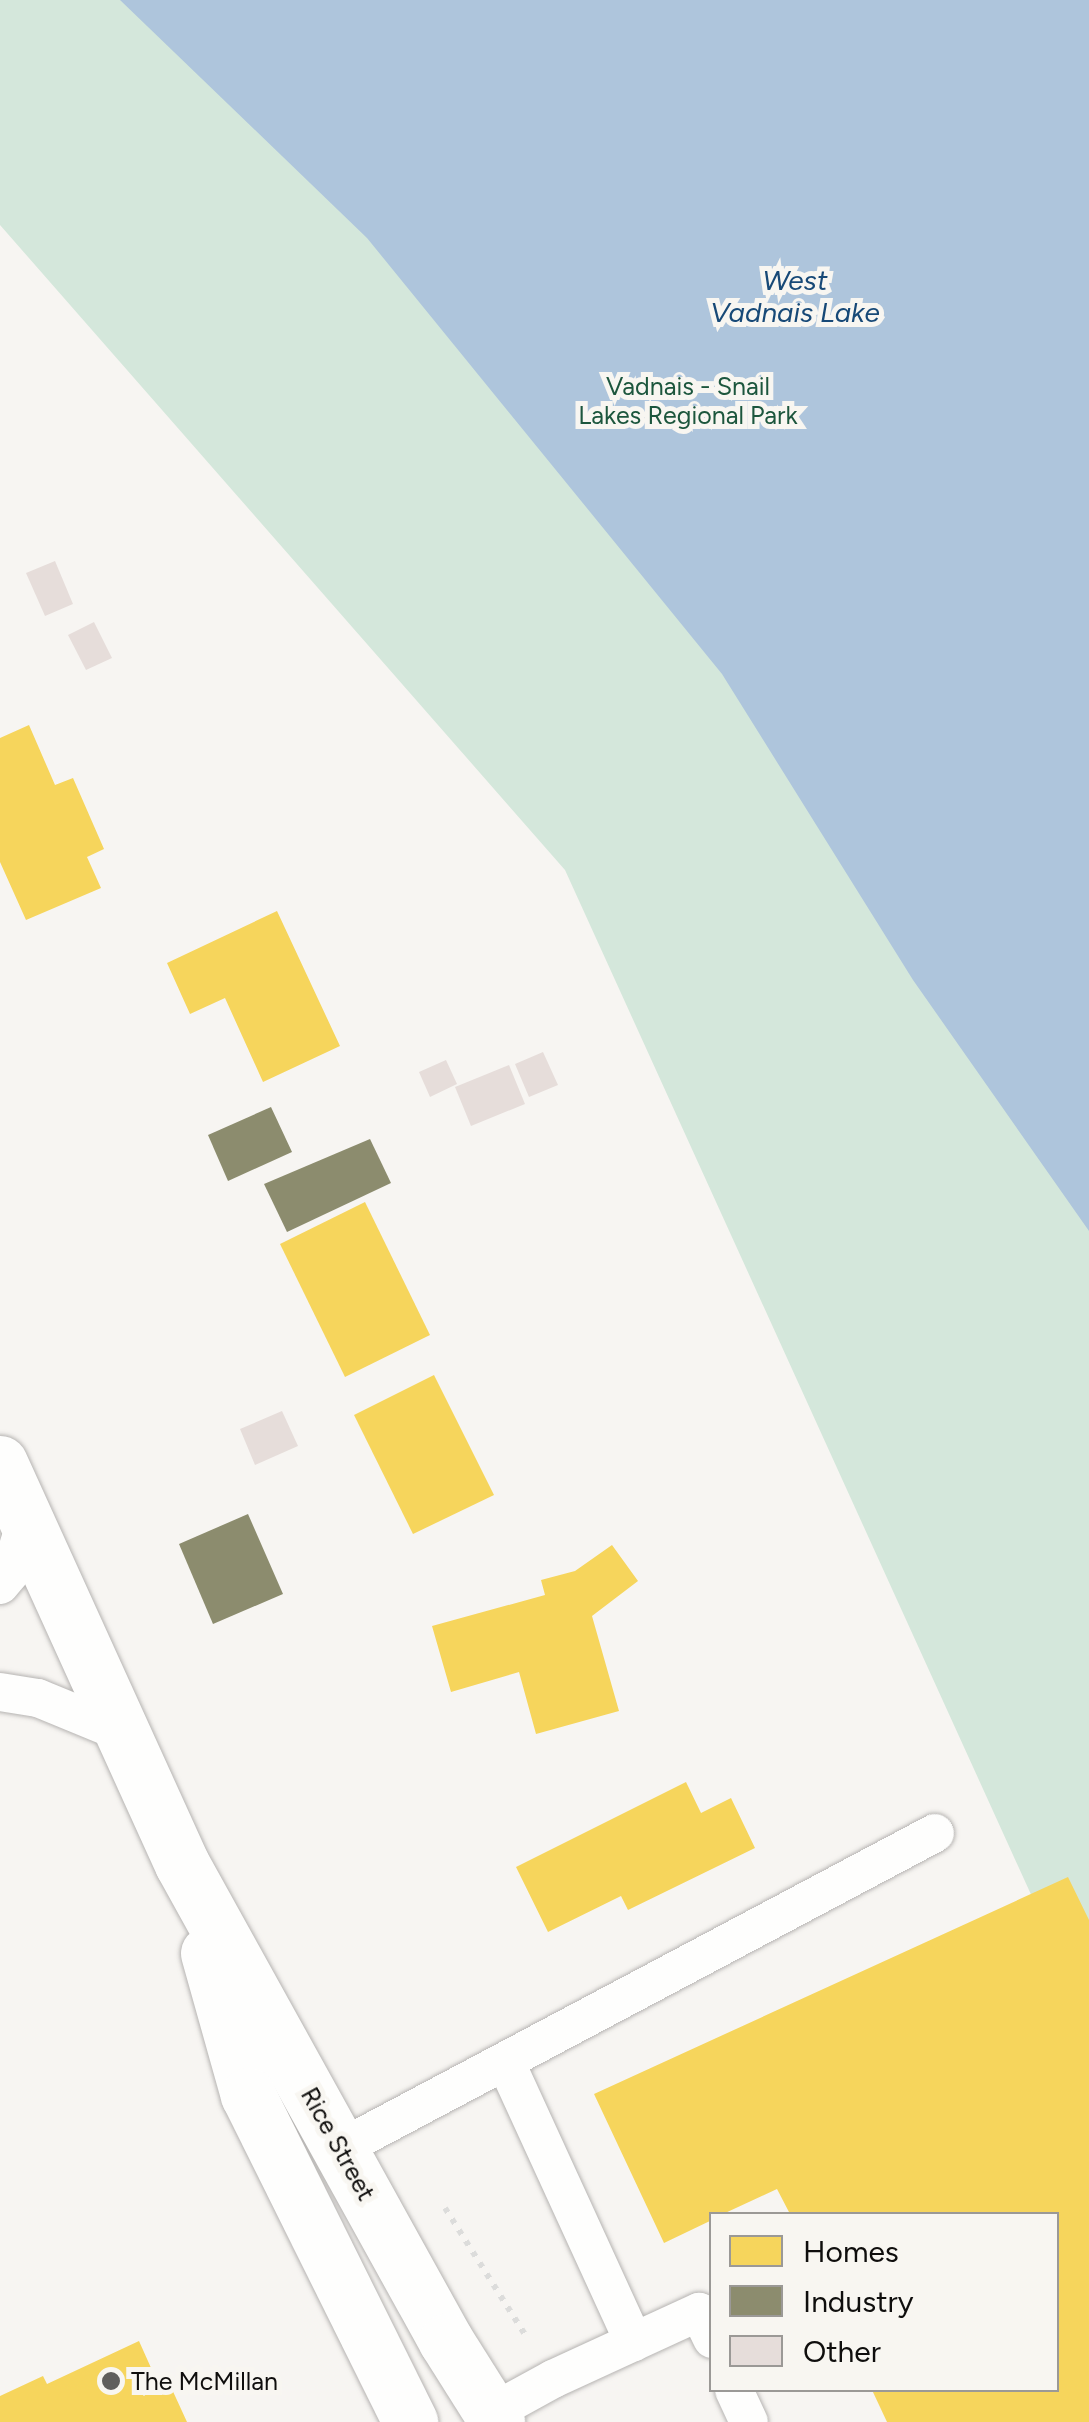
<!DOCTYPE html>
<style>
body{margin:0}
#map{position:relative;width:1089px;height:2422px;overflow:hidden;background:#f7f5f2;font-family:Figtree,sans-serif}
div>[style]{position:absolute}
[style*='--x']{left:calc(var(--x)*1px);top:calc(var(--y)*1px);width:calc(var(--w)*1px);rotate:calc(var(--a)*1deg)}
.green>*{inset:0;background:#d4e7db}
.water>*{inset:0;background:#aec5dc}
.homes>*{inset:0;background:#f6d55c}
.industry>*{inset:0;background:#8c8c6e}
.building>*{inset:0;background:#e6ddda}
.path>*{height:6px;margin-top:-3px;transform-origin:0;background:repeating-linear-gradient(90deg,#dcdcdb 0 5px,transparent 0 13px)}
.roads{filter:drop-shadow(0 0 2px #b6b4b2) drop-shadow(0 0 2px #b6b4b2)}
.service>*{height:38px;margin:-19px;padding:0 19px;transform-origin:19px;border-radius:19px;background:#fefefd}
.secondary>*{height:55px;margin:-27.5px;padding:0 27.5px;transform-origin:27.5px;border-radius:27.5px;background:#fefefd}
.dots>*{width:28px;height:28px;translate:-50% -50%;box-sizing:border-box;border:5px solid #f8f6f1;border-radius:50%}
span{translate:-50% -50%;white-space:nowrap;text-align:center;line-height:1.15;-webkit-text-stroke:10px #f8f6f1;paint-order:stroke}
.park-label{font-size:25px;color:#1c563d}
.street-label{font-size:25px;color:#0f0e0d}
.poi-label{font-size:25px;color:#0f0e0d}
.left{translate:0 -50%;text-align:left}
.water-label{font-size:28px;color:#174977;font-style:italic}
.legend{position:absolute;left:709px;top:2212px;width:350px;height:180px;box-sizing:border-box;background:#f8f6f1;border:2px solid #9b9996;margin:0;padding:12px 18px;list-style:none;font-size:30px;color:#0f0e0d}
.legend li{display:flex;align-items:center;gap:20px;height:50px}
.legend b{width:50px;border:2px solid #9b9996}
</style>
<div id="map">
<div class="green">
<div style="clip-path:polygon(0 0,1089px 0,1089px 2022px,565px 870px,0 225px)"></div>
</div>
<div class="water">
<div style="clip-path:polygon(120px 0,1089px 0,1089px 1231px,913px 980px,722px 674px,367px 238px)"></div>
</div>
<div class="homes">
<div style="clip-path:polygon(29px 725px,55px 785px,73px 778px,104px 849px,87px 857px,101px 888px,26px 920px,0 862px,0 738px)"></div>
<div style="clip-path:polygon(277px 911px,340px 1046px,263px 1082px,225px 998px,190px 1014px,167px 963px)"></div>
<div style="clip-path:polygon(365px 1202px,430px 1335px,345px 1377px,280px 1244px)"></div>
<div style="clip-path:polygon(434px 1375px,494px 1495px,413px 1534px,354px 1415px)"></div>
<div style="clip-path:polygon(612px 1545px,638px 1581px,592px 1616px,619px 1711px,536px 1734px,519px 1672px,451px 1692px,432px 1626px,545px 1595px,541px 1580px,575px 1571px)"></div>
<div style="clip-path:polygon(686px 1782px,701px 1813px,731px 1798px,755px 1848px,628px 1910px,621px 1896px,548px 1932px,516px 1867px)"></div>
<div style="clip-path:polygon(1068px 1877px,1089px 1920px,1089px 2422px,887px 2422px,872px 2390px,1056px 2390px,1056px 2214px,790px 2214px,777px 2189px,723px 2214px,712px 2214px,712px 2220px,664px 2243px,594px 2094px)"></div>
<div style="clip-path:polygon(139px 2341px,156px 2379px,165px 2374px,187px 2422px,0 2422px,0 2396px,43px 2376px,47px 2384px)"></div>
</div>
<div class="industry">
<div style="clip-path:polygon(271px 1107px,292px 1152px,228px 1181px,208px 1135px)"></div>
<div style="clip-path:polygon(370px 1139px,391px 1183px,287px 1232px,264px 1184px)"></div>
<div style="clip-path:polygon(248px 1514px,283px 1594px,213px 1624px,179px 1544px)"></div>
</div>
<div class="building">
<div style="clip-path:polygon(55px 561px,73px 604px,45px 616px,26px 573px)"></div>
<div style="clip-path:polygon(94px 622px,112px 658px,86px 670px,68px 635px)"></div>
<div style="clip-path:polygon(543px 1052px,558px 1085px,529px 1097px,515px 1064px)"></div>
<div style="clip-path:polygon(446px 1060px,457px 1084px,430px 1097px,419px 1072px)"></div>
<div style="clip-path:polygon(509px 1065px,525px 1104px,471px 1126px,455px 1087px)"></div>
<div style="clip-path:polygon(282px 1411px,298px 1446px,255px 1465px,240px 1429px)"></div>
</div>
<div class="path">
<div style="--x:445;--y:2208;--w:151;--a:57.7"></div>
</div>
<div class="roads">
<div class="service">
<div style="--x:0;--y:1585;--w:16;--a:-50"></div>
<div style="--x:10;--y:1573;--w:54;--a:-72.9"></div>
<div style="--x:0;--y:1692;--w:38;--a:9"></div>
<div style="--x:38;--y:1698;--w:92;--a:22.4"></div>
<div style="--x:506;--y:2063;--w:307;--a:65.4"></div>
<div style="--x:343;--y:2147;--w:670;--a:-27.94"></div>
<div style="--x:734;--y:2390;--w:35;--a:65"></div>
<div style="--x:491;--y:2413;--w:71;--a:-28.7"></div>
<div style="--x:553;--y:2379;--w:161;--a:-24.7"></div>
<div style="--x:699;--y:2312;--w:30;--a:64"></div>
</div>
<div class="secondary">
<div style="--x:0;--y:1463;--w:440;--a:65.6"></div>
<div style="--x:182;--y:1864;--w:545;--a:61.04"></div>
<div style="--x:446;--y:2341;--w:96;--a:57.8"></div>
<div style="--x:208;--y:1953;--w:148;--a:74.3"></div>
<div style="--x:248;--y:2095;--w:365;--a:63.6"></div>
</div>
</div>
<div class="dots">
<div style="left:111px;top:2381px;background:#605f5d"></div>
</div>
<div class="park-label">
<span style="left:688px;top:401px">Vadnais - Snail<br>Lakes Regional Park</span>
</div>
<div class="street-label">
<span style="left:338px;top:2144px;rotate:61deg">Rice Street</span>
</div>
<div class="poi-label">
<span class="left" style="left:131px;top:2381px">The McMillan</span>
</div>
<div class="water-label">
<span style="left:795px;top:296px">West<br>Vadnais Lake</span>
</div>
<ul class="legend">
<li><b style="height:28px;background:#f6d55c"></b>Homes</li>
<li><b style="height:28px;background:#8c8c6e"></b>Industry</li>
<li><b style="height:28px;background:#e6ddda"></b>Other</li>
</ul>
</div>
